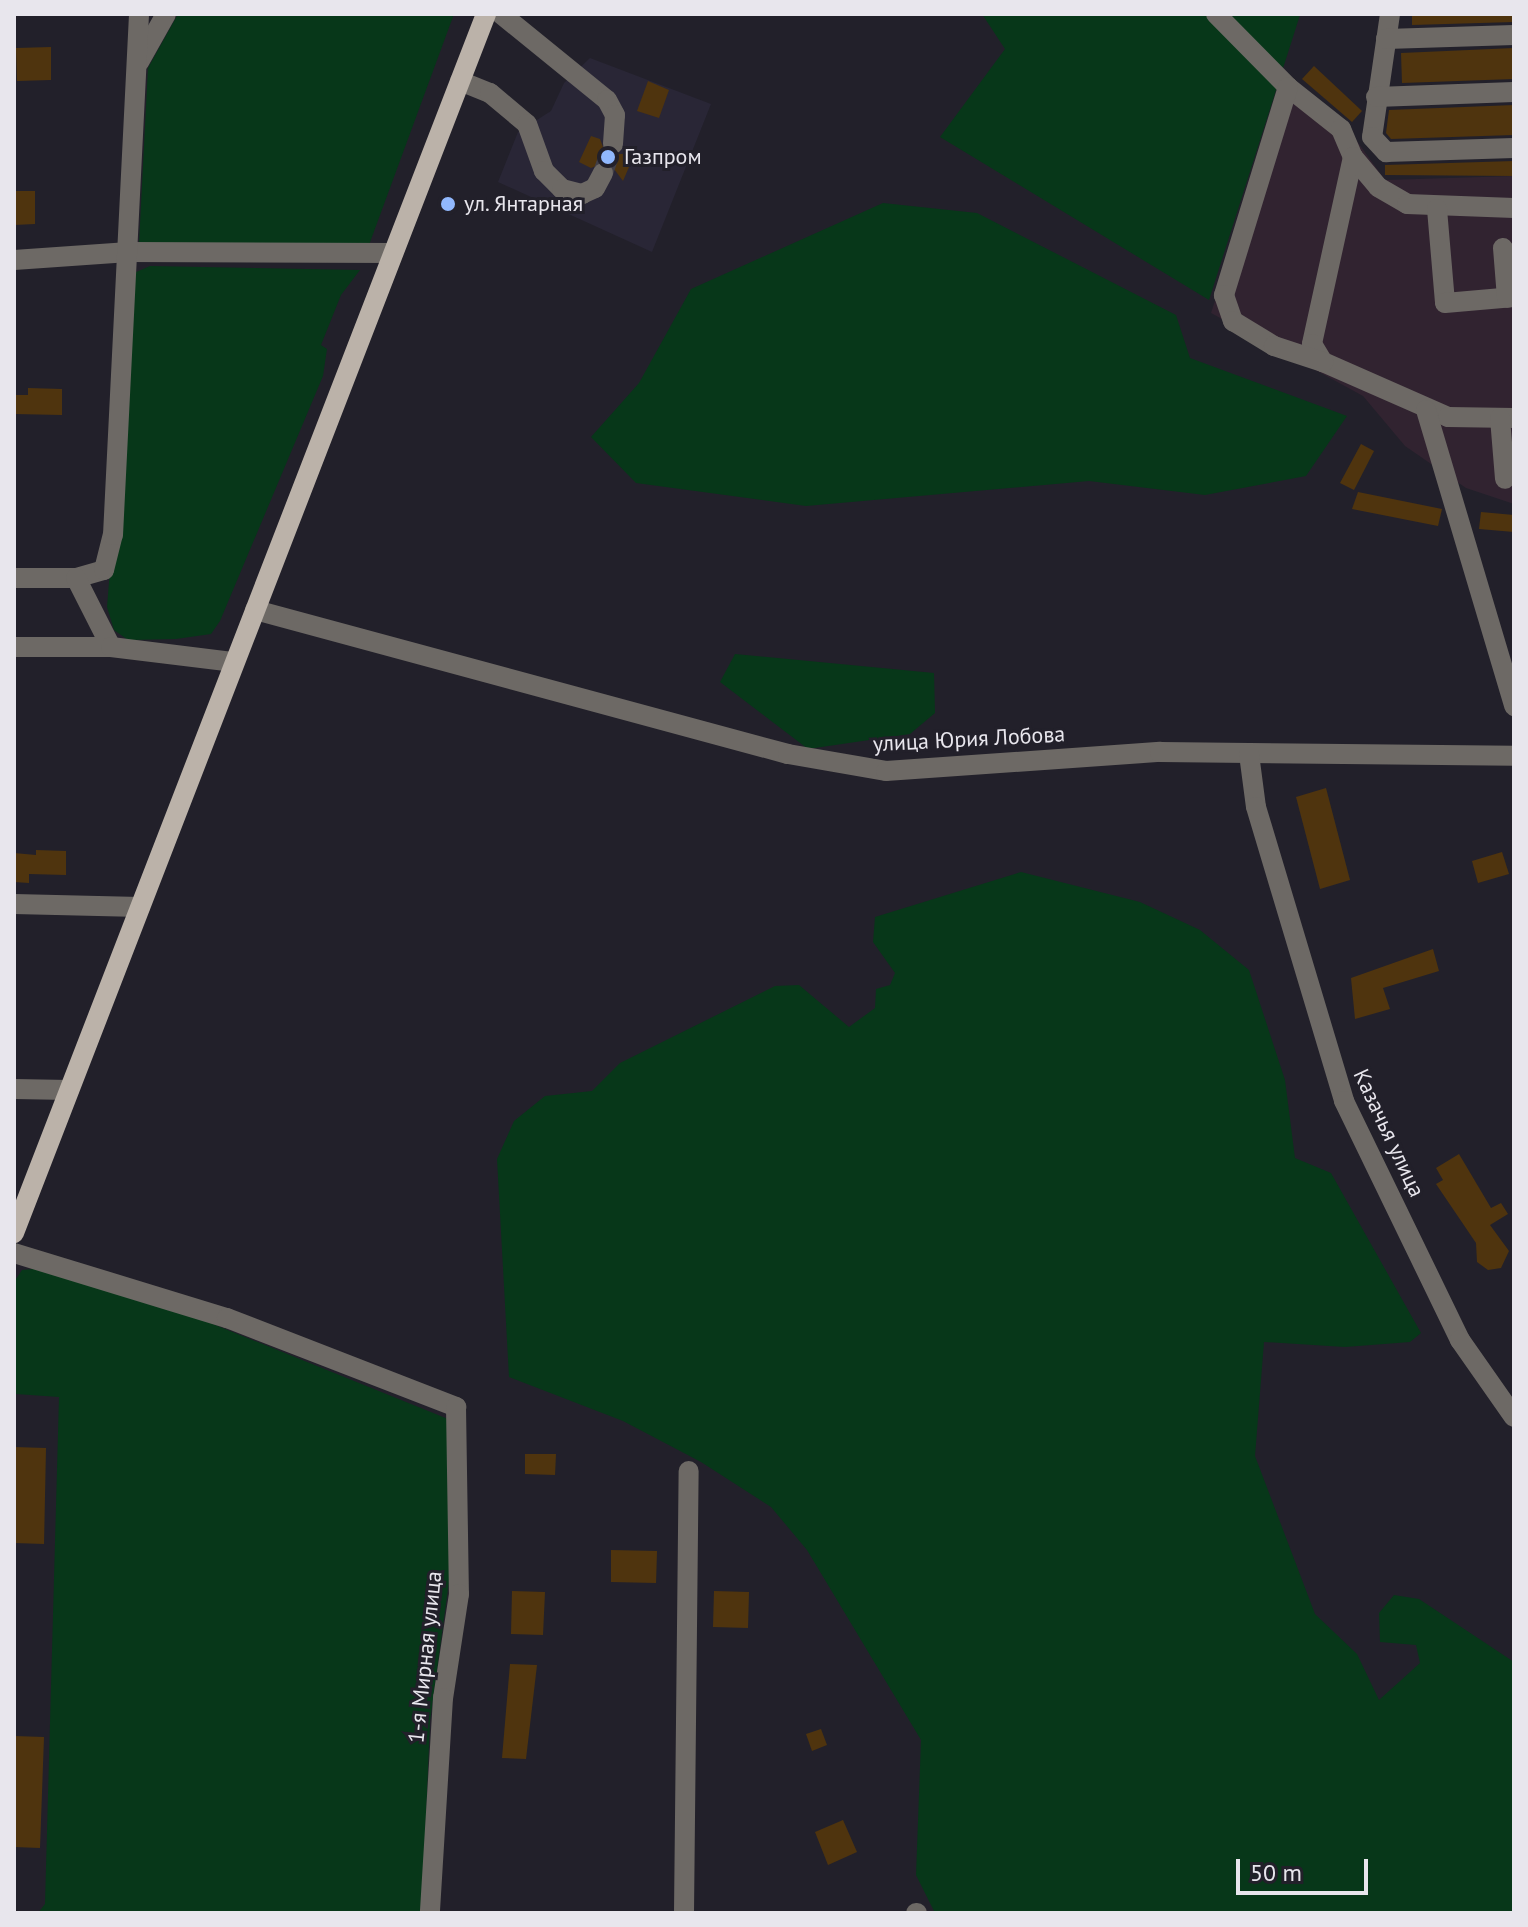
<!DOCTYPE html>
<meta charset="utf-8">
<style>
body{margin:0}
#map{position:relative;width:1528px;height:1927px;overflow:hidden;background:#22202a;font-family:"PT Sans",sans-serif}
div>[style]{position:absolute}
[style*='--x']{left:calc(var(--x)*1px);top:calc(var(--y)*1px);width:calc(var(--w)*1px);rotate:calc(var(--a)*1deg)}
.built>*{inset:0;background:#292636}
.industrial>*{inset:0;background:#312330}
.green>*{inset:0;background:#073719}
.building>*{inset:0;background:#4f340e}
.minor-tunnel>*{height:20px;margin-top:-10px;transform-origin:0;background:repeating-linear-gradient(90deg,#403e47 0 20px,transparent 0 30px)}
.minor>*{height:20px;margin:-10px;padding:0 10px;transform-origin:10px;border-radius:10px;background:#6d6965}
.major>*{height:20px;margin:-10px;padding:0 10px;transform-origin:10px;border-radius:10px;background:#bbb2a9}
.dots>*{width:22px;height:22px;translate:-50% -50%;box-sizing:border-box;border:4px solid #22202a;border-radius:50%}
span{translate:-50% -50%;white-space:nowrap;text-align:center;line-height:1.15;-webkit-text-stroke:6px #22202a;paint-order:stroke}
.poi-label{font-size:22px;color:#e8e6ed}
.left{translate:0 -50%;text-align:left}
.street-label{font-size:22px;color:#e8e6ed}
.frame{position:absolute;inset:0;border:16px solid #e8e6ed;pointer-events:none}
.scale{position:absolute;left:1236px;top:1859px;width:132px;height:36px;box-sizing:border-box;border:4px solid #e8e6ed;border-top:0;padding-left:10px;font-size:24px;line-height:28px;white-space:nowrap;color:#e8e6ed;-webkit-text-stroke:6px #22202a;paint-order:stroke}
</style>
<div id="map">
<div class="built">
<div style="clip-path:polygon(590px 58px,711px 104px,652px 252px,498px 182px,518px 132px,551px 111px,564px 83px)"></div>
</div>
<div class="industrial">
<div style="clip-path:polygon(1288px 76px,1346px 126px,1385px 180px,1514px 176px,1514px 504px,1466px 488px,1405px 446px,1363px 396px,1211px 313px)"></div>
</div>
<div class="green">
<div style="clip-path:polygon(178px 14px,454px 14px,369px 245px,139px 244px,148px 68px)"></div>
<div style="clip-path:polygon(982px 14px,1300px 15px,1209px 300px,940px 137px,1005px 49px)"></div>
<div style="clip-path:polygon(883px 203px,977px 213px,1176px 315px,1190px 358px,1347px 416px,1306px 476px,1205px 495px,1089px 481px,806px 506px,636px 483px,591px 437px,639px 383px,691px 289px)"></div>
<div style="clip-path:polygon(150px 266px,360px 270px,341px 295px,321px 345px,327px 349px,323px 376px,220px 621px,211px 634px,176px 639px,128px 640px,114px 630px,107px 607px,134px 273px)"></div>
<div style="clip-path:polygon(735px 654px,934px 673px,935px 713px,910px 734px,808px 749px,720px 682px)"></div>
<div style="clip-path:polygon(1021px 872px,1140px 902px,1200px 930px,1249px 970px,1285px 1080px,1295px 1158px,1331px 1173px,1421px 1333px,1410px 1342px,1345px 1347px,1264px 1342px,1255px 1456px,1315px 1614px,1357px 1654px,1379px 1700px,1420px 1663px,1416px 1645px,1380px 1642px,1379px 1613px,1394px 1595px,1419px 1599px,1514px 1662px,1514px 1913px,935px 1913px,916px 1875px,921px 1740px,807px 1550px,771px 1507px,701px 1462px,623px 1421px,509px 1377px,497px 1159px,514px 1121px,545px 1096px,592px 1091px,620px 1063px,775px 986px,799px 985px,849px 1027px,875px 1008px,876px 989px,890px 985px,895px 973px,873px 942px,875px 917px)"></div>
<div style="clip-path:polygon(45px 1268px,151px 1299px,448px 1419px,451px 1567px,430px 1721px,422px 1913px,38px 1913px,45px 1904px,59px 1397px,16px 1394px,14px 1399px,14px 1282px,22px 1270px)"></div>
</div>
<div class="building">
<div style="clip-path:polygon(1412px 14px,1514px 14px,1514px 22px,1412px 25px)"></div>
<div style="clip-path:polygon(51px 47px,51px 80px,17px 81px,16px 48px)"></div>
<div style="clip-path:polygon(1514px 48px,1514px 79px,1402px 83px,1401px 53px)"></div>
<div style="clip-path:polygon(1314px 66px,1362px 111px,1352px 122px,1302px 79px)"></div>
<div style="clip-path:polygon(648px 81px,669px 90px,659px 118px,637px 111px)"></div>
<div style="clip-path:polygon(1514px 105px,1514px 135px,1391px 139px,1386px 133px,1389px 110px)"></div>
<div style="clip-path:polygon(591px 136px,600px 139px,606px 155px,635px 153px,623px 181px,608px 161px,591px 168px,579px 162px)"></div>
<div style="clip-path:polygon(1514px 161px,1514px 176px,1385px 175px,1385px 165px)"></div>
<div style="clip-path:polygon(14px 191px,35px 191px,35px 224px,14px 225px)"></div>
<div style="clip-path:polygon(28px 388px,62px 389px,62px 415px,14px 414px,14px 395px,28px 395px)"></div>
<div style="clip-path:polygon(1361px 444px,1374px 451px,1354px 490px,1340px 483px)"></div>
<div style="clip-path:polygon(1358px 492px,1442px 509px,1438px 526px,1352px 509px)"></div>
<div style="clip-path:polygon(1481px 512px,1514px 515px,1514px 532px,1479px 529px)"></div>
<div style="clip-path:polygon(1326px 788px,1350px 880px,1320px 889px,1296px 797px)"></div>
<div style="clip-path:polygon(36px 850px,66px 851px,66px 875px,29px 874px,29px 883px,14px 882px,14px 853px,36px 855px)"></div>
<div style="clip-path:polygon(1502px 852px,1509px 874px,1478px 883px,1472px 861px)"></div>
<div style="clip-path:polygon(1433px 949px,1439px 971px,1383px 988px,1390px 1009px,1355px 1019px,1351px 978px)"></div>
<div style="clip-path:polygon(1459px 1154px,1491px 1208px,1501px 1203px,1508px 1214px,1490px 1225px,1509px 1251px,1501px 1268px,1488px 1270px,1477px 1262px,1476px 1243px,1436px 1184px,1443px 1180px,1436px 1168px)"></div>
<div style="clip-path:polygon(14px 1447px,46px 1448px,44px 1544px,14px 1543px)"></div>
<div style="clip-path:polygon(525px 1454px,556px 1454px,555px 1475px,525px 1474px)"></div>
<div style="clip-path:polygon(611px 1550px,657px 1551px,656px 1583px,611px 1582px)"></div>
<div style="clip-path:polygon(512px 1591px,545px 1592px,543px 1635px,511px 1634px)"></div>
<div style="clip-path:polygon(714px 1591px,749px 1592px,748px 1628px,713px 1627px)"></div>
<div style="clip-path:polygon(510px 1664px,537px 1665px,526px 1759px,502px 1758px)"></div>
<div style="clip-path:polygon(821px 1729px,827px 1745px,812px 1751px,806px 1734px)"></div>
<div style="clip-path:polygon(14px 1736px,44px 1737px,40px 1848px,14px 1847px)"></div>
<div style="clip-path:polygon(843px 1820px,857px 1852px,828px 1865px,815px 1832px)"></div>
</div>
<div class="minor-tunnel">
<div style="--x:603;--y:173;--w:31;--a:-71"></div>
</div>
<div class="minor">
<div style="--x:501;--y:14;--w:136;--a:39.1"></div>
<div style="--x:607;--y:100;--w:17;--a:62"></div>
<div style="--x:615;--y:115;--w:29;--a:94"></div>
<div style="--x:1216;--y:14;--w:103;--a:45.4"></div>
<div style="--x:1288;--y:87;--w:68;--a:38.4"></div>
<div style="--x:1341;--y:129;--w:30;--a:67"></div>
<div style="--x:1353;--y:157;--w:191;--a:102.4"></div>
<div style="--x:1312;--y:344;--w:21;--a:59"></div>
<div style="--x:1323;--y:362;--w:137;--a:23.7"></div>
<div style="--x:1448;--y:417;--w:66;--a:0.9"></div>
<div style="--x:1390;--y:14;--w:124;--a:98.3"></div>
<div style="--x:1372;--y:137;--w:21;--a:47"></div>
<div style="--x:1386;--y:152;--w:128;--a:-1.8"></div>
<div style="--x:1386;--y:39;--w:128;--a:-1.8"></div>
<div style="--x:139;--y:62;--w:55;--a:-60.6"></div>
<div style="--x:460;--y:81;--w:32;--a:22"></div>
<div style="--x:490;--y:93;--w:48;--a:40"></div>
<div style="--x:527;--y:124;--w:50;--a:70.1"></div>
<div style="--x:544;--y:171;--w:25;--a:45"></div>
<div style="--x:562;--y:189;--w:21;--a:14"></div>
<div style="--x:582;--y:194;--w:14;--a:-25"></div>
<div style="--x:595;--y:188;--w:17;--a:-62"></div>
<div style="--x:1288;--y:87;--w:218;--a:107.1"></div>
<div style="--x:1224;--y:295;--w:28;--a:71"></div>
<div style="--x:1233;--y:321;--w:48;--a:31.4"></div>
<div style="--x:1274;--y:346;--w:52;--a:18.1"></div>
<div style="--x:1376;--y:97;--w:138;--a:-2.1"></div>
<div style="--x:1353;--y:157;--w:39;--a:50"></div>
<div style="--x:1378;--y:187;--w:34;--a:30"></div>
<div style="--x:1407;--y:204;--w:107;--a:2.1"></div>
<div style="--x:1437;--y:209;--w:94;--a:85.1"></div>
<div style="--x:1445;--y:303;--w:69;--a:-5"></div>
<div style="--x:1503;--y:248;--w:50;--a:85.4"></div>
<div style="--x:14;--y:260;--w:115;--a:-4"></div>
<div style="--x:129;--y:252;--w:264;--a:0.2"></div>
<div style="--x:1426;--y:410;--w:309;--a:73.4"></div>
<div style="--x:1500;--y:418;--w:61;--a:85.3"></div>
<div style="--x:14;--y:578;--w:62;--a:0"></div>
<div style="--x:76;--y:578;--w:29;--a:-16"></div>
<div style="--x:104;--y:570;--w:36;--a:-76"></div>
<div style="--x:113;--y:535;--w:522;--a:-87.14"></div>
<div style="--x:76;--y:578;--w:77;--a:63.1"></div>
<div style="--x:255;--y:610;--w:552;--a:15.12"></div>
<div style="--x:788;--y:754;--w:99;--a:9.8"></div>
<div style="--x:886;--y:771;--w:275;--a:-4"></div>
<div style="--x:1160;--y:752;--w:354;--a:0.6"></div>
<div style="--x:14;--y:647;--w:97;--a:0"></div>
<div style="--x:111;--y:647;--w:124;--a:7"></div>
<div style="--x:1249;--y:754;--w:53;--a:82.5"></div>
<div style="--x:1256;--y:807;--w:307;--a:73.3"></div>
<div style="--x:1344;--y:1101;--w:266;--a:64.1"></div>
<div style="--x:1460;--y:1340;--w:94;--a:55"></div>
<div style="--x:14;--y:904;--w:126;--a:1.4"></div>
<div style="--x:14;--y:1089;--w:55;--a:1"></div>
<div style="--x:14;--y:1253;--w:223;--a:17"></div>
<div style="--x:227;--y:1318;--w:246;--a:21.2"></div>
<div style="--x:456;--y:1407;--w:187;--a:89.1"></div>
<div style="--x:459;--y:1594;--w:105;--a:98.7"></div>
<div style="--x:443;--y:1698;--w:215;--a:93.5"></div>
<div style="--x:684;--y:1913;--w:442;--a:-89.4"></div>
<div style="--x:916;--y:1913;--w:1;--a:0"></div>
</div>
<div class="major">
<div style="--x:14;--y:1233;--w:1307;--a:-68.83"></div>
</div>
<div class="dots">
<div style="left:608px;top:157px;background:#91b8fd"></div>
<div style="left:448px;top:204px;background:#91b8fd"></div>
</div>
<div class="poi-label">
<span class="left" style="left:624px;top:157px">Газпром</span>
<span class="left" style="left:464px;top:204px">ул. Янтарная</span>
</div>
<div class="street-label">
<span style="left:969px;top:739px;rotate:-3deg">улица Юрия Лобова</span>
<span style="left:1389px;top:1133px;rotate:65deg">Казачья улица</span>
<span style="left:425px;top:1657px;rotate:-84deg">1-я Мирная улица</span>
</div>
<div class="frame"></div>
<div class="scale">50 m</div>
</div>
